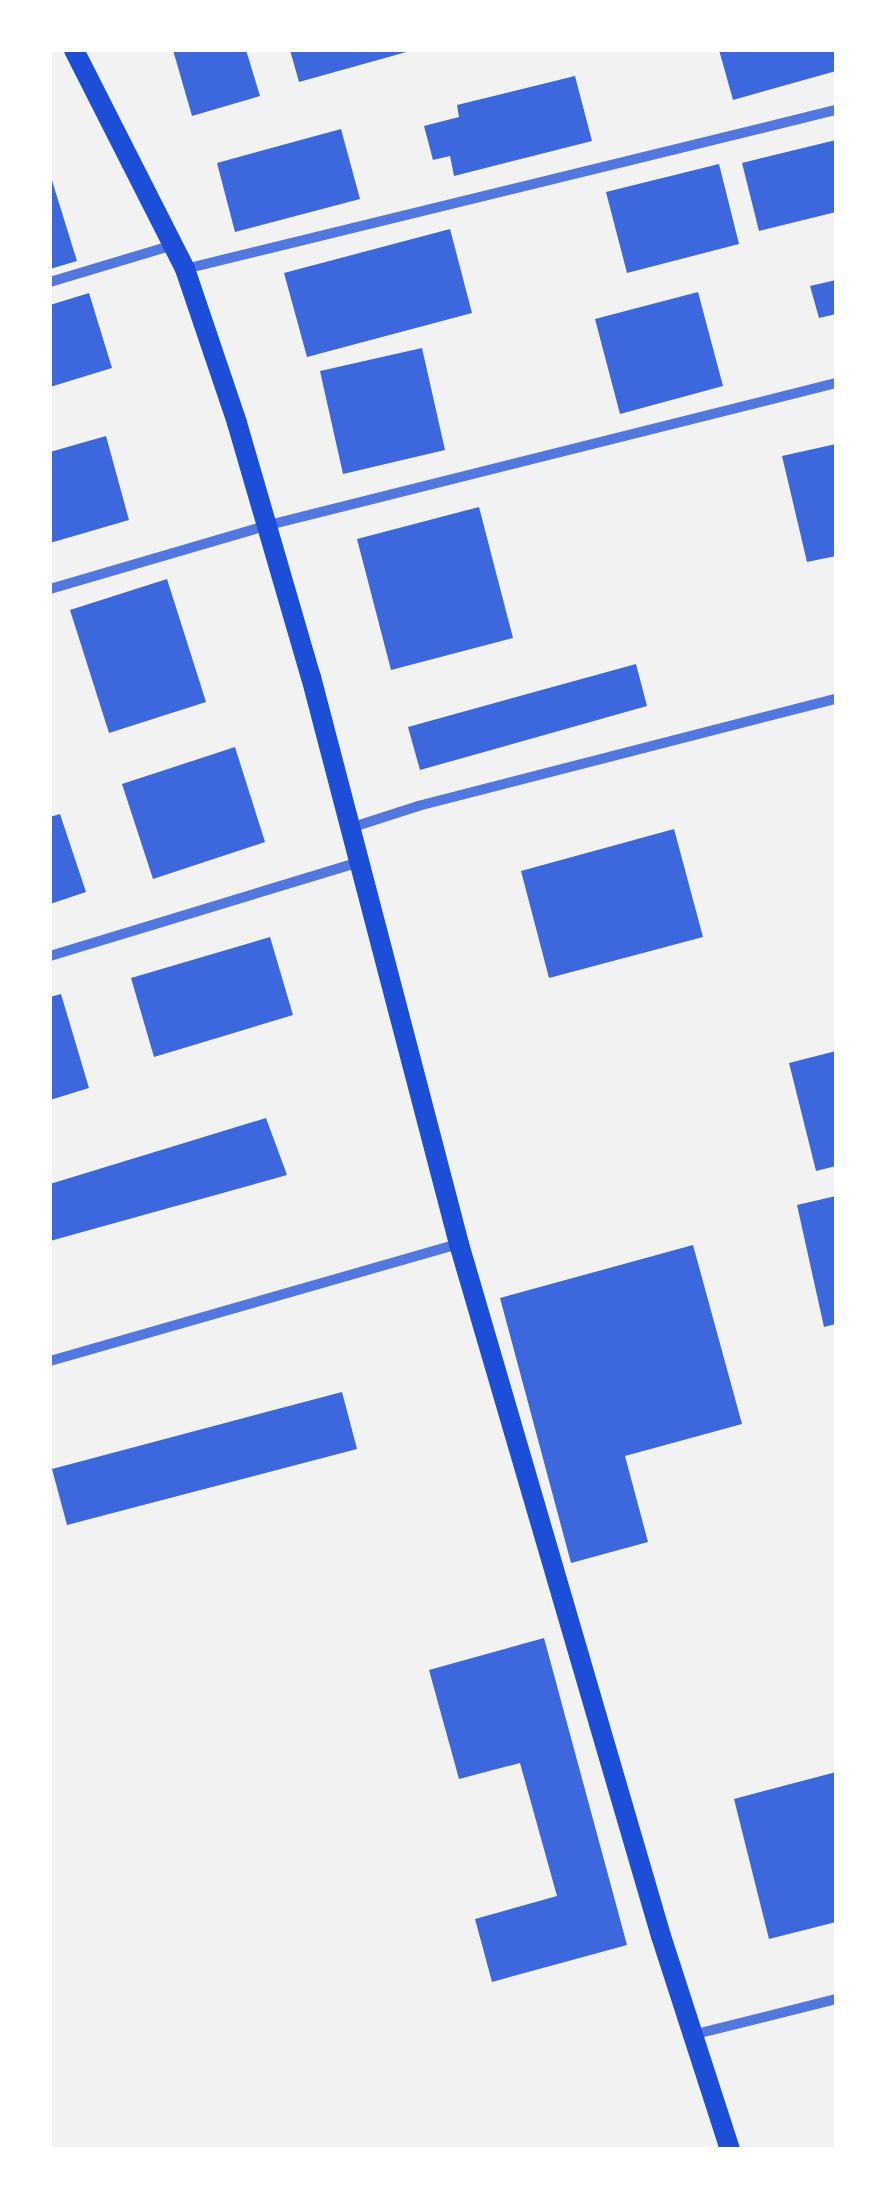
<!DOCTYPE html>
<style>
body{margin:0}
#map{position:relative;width:886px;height:2199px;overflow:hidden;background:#f2f2f2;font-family:"Titillium Web",sans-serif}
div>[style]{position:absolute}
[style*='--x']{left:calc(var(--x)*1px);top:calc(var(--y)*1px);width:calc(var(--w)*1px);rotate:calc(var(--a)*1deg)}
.building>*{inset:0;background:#3d67dc}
.minor>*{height:10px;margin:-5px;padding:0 5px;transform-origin:5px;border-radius:5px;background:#5277de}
.secondary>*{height:20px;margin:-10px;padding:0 10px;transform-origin:10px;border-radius:10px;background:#1d4ed8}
span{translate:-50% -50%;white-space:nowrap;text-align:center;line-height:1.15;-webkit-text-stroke:10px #fff;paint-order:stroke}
.frame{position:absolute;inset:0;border:52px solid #fff;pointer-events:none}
</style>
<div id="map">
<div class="building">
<div style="clip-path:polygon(173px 50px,246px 50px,260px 96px,192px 116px)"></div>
<div style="clip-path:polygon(290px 50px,410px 50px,410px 51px,299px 82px)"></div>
<div style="clip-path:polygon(719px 50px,836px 50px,836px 71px,733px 100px)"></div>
<div style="clip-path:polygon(575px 76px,592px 141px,454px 176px,450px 156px,433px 160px,424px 126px,459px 117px,457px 105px)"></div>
<div style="clip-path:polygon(341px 129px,360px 199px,235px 232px,217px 163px)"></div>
<div style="clip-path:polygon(836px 140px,836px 212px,759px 231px,742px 163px)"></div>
<div style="clip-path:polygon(719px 164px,739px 244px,627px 273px,606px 192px)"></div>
<div style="clip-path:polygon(50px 174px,77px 261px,50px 269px)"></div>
<div style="clip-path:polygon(450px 229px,472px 313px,307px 357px,284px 273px)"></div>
<div style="clip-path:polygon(836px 280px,836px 314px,819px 318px,810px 286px)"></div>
<div style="clip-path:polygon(698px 292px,723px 386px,620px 414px,595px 319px)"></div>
<div style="clip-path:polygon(89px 293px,112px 368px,50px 387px,50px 305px)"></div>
<div style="clip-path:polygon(422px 348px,445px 450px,343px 474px,320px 371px)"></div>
<div style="clip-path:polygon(106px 436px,129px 520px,50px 543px,50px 452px)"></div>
<div style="clip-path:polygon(836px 444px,836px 556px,807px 562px,782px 456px)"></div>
<div style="clip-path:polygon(479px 507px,513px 638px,391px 670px,357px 539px)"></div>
<div style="clip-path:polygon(167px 579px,206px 702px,109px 733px,70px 610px)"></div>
<div style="clip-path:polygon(636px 664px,647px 706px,420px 770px,408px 727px)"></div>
<div style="clip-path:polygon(235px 747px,265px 842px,153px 879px,122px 784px)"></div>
<div style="clip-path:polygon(60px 814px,86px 892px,50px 904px,50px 817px)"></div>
<div style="clip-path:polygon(674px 829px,703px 937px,549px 978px,521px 871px)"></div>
<div style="clip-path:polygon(270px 937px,293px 1015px,154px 1057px,131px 978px)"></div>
<div style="clip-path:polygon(61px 994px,89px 1088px,50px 1100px,50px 997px)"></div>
<div style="clip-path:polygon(836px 1051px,836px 1166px,816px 1171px,789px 1063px)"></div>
<div style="clip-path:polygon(266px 1118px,287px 1175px,50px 1241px,50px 1184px)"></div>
<div style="clip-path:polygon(836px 1196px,836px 1324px,824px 1327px,797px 1205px)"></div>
<div style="clip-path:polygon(693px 1245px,742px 1424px,625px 1456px,648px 1542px,571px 1563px,500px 1298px)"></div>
<div style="clip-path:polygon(342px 1392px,357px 1449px,67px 1525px,52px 1469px)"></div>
<div style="clip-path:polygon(544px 1638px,627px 1945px,492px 1982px,475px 1919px,557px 1896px,520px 1763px,459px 1779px,429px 1670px)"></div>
<div style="clip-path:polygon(836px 1772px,836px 1922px,769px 1939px,734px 1799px)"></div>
</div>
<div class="minor">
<div style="--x:185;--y:269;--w:670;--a:-13.73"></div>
<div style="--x:50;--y:282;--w:128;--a:-16.7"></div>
<div style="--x:50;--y:589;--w:228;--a:-16.3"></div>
<div style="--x:269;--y:525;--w:585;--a:-14.06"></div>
<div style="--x:350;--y:828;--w:71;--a:-17.9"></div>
<div style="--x:418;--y:806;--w:431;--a:-14.4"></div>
<div style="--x:50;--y:956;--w:323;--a:-16.9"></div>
<div style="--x:50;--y:1361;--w:425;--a:-16"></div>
<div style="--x:696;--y:2034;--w:144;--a:-14"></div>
</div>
<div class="secondary">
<div style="--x:74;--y:50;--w:246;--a:63.1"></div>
<div style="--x:185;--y:269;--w:163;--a:71.3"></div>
<div style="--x:237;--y:423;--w:265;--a:73.8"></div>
<div style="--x:311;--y:677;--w:586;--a:75.37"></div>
<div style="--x:459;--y:1244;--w:721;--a:73.73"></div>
<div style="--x:661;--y:1936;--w:224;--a:72.1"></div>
</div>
<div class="frame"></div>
</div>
